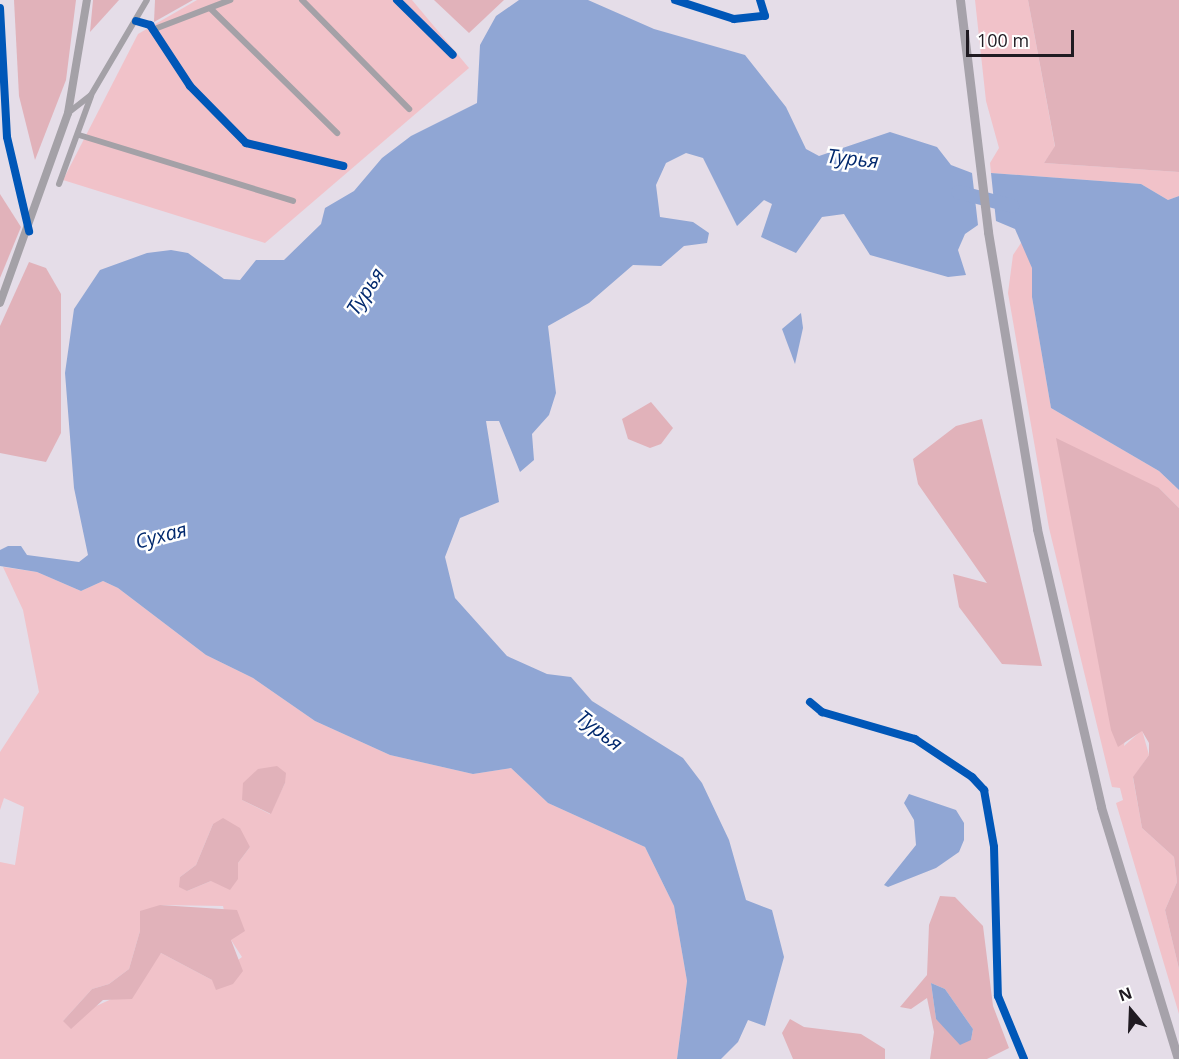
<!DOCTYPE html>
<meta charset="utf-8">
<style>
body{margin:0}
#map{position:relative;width:1179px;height:1059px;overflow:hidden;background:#e5dde8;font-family:"Open Sans",sans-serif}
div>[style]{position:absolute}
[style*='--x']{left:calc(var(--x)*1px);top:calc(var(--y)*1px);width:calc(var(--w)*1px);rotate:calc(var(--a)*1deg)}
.green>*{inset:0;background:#f1c2c9}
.forest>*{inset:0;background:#e1b2ba}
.water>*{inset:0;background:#90a6d4}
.river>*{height:14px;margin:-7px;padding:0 7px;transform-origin:7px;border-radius:7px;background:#90a6d4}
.minor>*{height:6px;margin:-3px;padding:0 3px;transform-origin:3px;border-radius:3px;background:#a4a1a7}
.secondary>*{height:8px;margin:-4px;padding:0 4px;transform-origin:4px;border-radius:4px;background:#a4a1a7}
.trunk>*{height:9px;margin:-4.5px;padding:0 4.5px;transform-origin:4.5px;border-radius:4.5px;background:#a6a2aa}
.cycleway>*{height:8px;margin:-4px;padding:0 4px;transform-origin:4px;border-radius:4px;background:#0057b8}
span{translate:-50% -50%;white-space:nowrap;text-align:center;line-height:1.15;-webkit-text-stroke:5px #fff;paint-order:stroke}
.water-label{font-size:20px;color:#00286d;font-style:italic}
.north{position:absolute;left:1101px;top:981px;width:60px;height:60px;-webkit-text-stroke:4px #fff;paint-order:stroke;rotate:341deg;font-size:16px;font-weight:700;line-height:24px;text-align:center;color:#201b22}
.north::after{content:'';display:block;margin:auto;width:21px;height:27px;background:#201b22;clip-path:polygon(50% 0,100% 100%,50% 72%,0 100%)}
.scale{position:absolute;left:966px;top:30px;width:108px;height:27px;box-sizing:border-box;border:3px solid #201b22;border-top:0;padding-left:8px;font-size:18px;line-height:21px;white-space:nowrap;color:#201b22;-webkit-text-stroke:4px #fff;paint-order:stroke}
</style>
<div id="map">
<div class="green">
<div style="clip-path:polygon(197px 0,412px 0,469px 68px,265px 243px,63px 180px,138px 34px)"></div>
<div style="clip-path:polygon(975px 0,1028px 0,1055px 147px,1044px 163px,1179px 172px,1179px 196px,1168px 200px,1141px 184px,991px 173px,990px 163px,999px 148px,986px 101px)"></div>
<div style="clip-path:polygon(1023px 240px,1032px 268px,1032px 297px,1051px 408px,1159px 471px,1179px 490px,1179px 508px,1159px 488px,1124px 746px,1142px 730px,1149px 755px,1133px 778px,1142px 828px,1174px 857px,1177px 882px,1165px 910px,1179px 969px,1179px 1014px,1116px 803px,1123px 800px,1120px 788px,1112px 787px,1049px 528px,1008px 293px,1013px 255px)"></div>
<div style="clip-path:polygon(evenodd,3px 567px,37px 572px,81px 591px,103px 581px,118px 588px,206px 655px,253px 678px,315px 721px,390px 755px,473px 774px,511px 768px,548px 803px,645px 847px,674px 906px,687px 981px,677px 1059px,0 1059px,0 862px,15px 865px,24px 807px,4px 798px,0 810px,0 752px,39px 692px,23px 610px,3px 567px,285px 783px,270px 814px,242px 800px,285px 783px,3px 567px,213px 824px,250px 847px,238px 863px,238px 879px,211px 881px,187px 891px,180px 877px,196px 865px,213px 824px,3px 567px,160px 905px,223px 906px,231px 940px,242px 957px,212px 980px,161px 953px,116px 997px,63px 1021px,92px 989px,109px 984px,129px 969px,140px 931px,160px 905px)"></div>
</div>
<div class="forest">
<div style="clip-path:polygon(14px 0,76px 0,66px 80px,35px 160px,19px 96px)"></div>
<div style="clip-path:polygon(93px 0,119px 0,90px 32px)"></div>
<div style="clip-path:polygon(155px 0,193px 0,154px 22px)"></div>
<div style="clip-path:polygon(434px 0,504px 0,469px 33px)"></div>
<div style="clip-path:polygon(1028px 0,1179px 0,1179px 172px,1044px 163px,1055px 146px)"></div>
<div style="clip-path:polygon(0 194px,21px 227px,0 278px)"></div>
<div style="clip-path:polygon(29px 262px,46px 268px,61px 294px,61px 433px,46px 462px,0 453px,0 326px)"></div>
<div style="clip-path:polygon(651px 402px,673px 428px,661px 444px,650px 448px,628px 439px,622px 419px)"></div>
<div style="clip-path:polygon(982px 419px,1042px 666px,1002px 664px,959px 607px,953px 574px,987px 583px,918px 484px,913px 459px,956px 426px)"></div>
<div style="clip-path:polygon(1056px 438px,1159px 488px,1179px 508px,1179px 969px,1165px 910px,1177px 882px,1174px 857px,1142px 828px,1133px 777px,1149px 755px,1149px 743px,1142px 731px,1118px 747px,1111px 730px)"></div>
<div style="clip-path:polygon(277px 766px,286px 773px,285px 783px,271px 814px,242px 800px,243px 783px,258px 769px)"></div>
<div style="clip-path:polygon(223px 818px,240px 828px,250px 847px,238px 863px,238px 879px,230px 890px,211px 881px,187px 891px,179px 887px,180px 877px,196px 865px,213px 824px)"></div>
<div style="clip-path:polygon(evenodd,940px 896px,955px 897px,983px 926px,993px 1006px,1009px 1048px,987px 1059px,930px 1059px,934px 1032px,927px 998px,911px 1009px,900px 1007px,927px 975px,929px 925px,940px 896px,931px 983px,945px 989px,973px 1029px,971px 1040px,936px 1019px,931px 983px)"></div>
<div style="clip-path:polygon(160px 905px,237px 910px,245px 931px,231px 940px,243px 971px,233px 984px,216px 990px,212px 980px,161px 953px,132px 999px,103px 1000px,71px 1029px,63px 1021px,92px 989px,109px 984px,129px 969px,140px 931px,140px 911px)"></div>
<div style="clip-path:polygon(790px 1019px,804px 1027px,861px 1034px,885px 1049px,885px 1059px,793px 1059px,782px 1033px)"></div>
</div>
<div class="water">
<div style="clip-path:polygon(519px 0,588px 0,654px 29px,745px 55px,786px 107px,806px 149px,819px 156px,890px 132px,937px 147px,951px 165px,972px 173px,978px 225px,965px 234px,958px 250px,966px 275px,948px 277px,870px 255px,844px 214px,822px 217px,796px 253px,761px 237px,772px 204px,764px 200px,737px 226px,703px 158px,686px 153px,666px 163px,656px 185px,660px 217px,693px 222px,709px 233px,707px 243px,684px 246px,661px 266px,633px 265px,589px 303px,548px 326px,556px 393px,549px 415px,532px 434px,534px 460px,520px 472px,499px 421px,486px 421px,499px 502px,460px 518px,445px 557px,455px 598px,507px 656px,547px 674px,571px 677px,592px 701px,683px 758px,702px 783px,729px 840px,746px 900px,772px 910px,784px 957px,765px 1026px,748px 1020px,738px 1042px,721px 1059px,677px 1059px,687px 981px,674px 906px,645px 847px,548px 803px,511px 768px,473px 774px,390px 755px,315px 721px,253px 678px,206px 655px,118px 588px,103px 581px,81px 591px,37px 572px,0 566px,0 550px,8px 546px,21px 546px,27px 555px,79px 562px,88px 555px,74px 488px,65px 373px,74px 309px,100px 270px,147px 253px,171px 250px,188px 253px,224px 279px,240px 280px,256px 260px,284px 260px,321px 224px,325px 208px,354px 191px,382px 158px,411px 136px,477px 103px,480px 45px,496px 16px)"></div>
<div style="clip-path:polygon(991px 173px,1141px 184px,1168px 200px,1179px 196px,1179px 490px,1159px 471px,1051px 408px,1032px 297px,1032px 268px,1015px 229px,996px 221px)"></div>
<div style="clip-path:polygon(801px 313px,803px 328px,795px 364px,782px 329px)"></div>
<div style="clip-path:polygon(909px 794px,956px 810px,964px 823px,964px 840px,959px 852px,936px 868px,888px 887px,884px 885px,916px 845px,914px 820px,904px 803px)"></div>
<div style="clip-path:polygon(931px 983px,945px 989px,973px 1029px,971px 1040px,960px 1045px,936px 1019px)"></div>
</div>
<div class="river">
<div style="--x:958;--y:192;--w:56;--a:14.5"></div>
</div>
<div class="minor">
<div style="--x:302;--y:0;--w:153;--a:45.5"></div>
<div style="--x:397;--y:0;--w:78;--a:44.5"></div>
<div style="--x:675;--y:0;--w:62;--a:17.9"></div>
<div style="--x:734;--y:19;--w:31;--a:-6"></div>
<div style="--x:765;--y:16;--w:17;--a:-107"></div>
<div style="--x:0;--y:8;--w:129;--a:86.9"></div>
<div style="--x:7;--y:137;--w:89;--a:76.4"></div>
<div style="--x:211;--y:9;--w:177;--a:44.5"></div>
<div style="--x:136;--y:21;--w:15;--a:16"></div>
<div style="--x:150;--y:25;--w:73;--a:56.7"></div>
<div style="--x:190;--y:86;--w:80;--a:45.5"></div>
<div style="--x:246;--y:143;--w:100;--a:13.3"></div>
<div style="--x:152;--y:30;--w:84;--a:-21"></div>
<div style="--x:68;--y:113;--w:29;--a:-38"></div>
<div style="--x:91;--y:95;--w:110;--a:-59.5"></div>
<div style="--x:79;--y:135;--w:224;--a:17.1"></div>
<div style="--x:59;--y:184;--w:94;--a:-70"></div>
<div style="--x:810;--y:702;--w:16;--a:40"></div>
<div style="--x:822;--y:712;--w:97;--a:16.2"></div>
<div style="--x:915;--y:739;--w:69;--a:33.7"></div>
<div style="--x:972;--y:777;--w:18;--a:47"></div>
<div style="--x:984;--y:790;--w:58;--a:80"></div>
<div style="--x:994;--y:847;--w:149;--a:88.5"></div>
<div style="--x:998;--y:996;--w:68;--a:67.6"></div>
</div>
<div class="secondary">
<div style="--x:0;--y:303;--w:202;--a:-70.3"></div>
<div style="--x:68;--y:113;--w:115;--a:-80.5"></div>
</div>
<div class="trunk">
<div style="--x:960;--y:0;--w:234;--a:83.1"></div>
<div style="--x:988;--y:232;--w:301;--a:80.6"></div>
<div style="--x:1037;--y:529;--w:285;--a:77"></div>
<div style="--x:1101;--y:807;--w:264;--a:73"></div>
</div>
<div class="cycleway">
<div style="--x:397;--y:0;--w:78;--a:44.5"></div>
<div style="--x:675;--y:0;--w:62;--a:17.9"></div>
<div style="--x:734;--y:19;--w:31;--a:-6"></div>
<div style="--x:765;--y:16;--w:17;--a:-107"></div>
<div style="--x:0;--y:8;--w:129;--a:86.9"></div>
<div style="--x:7;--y:137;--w:97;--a:76.8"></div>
<div style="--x:136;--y:21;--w:15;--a:16"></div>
<div style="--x:150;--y:25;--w:73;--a:56.7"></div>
<div style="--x:190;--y:86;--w:80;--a:45.5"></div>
<div style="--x:246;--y:143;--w:100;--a:13.3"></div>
<div style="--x:810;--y:702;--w:16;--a:40"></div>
<div style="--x:822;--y:712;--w:97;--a:16.2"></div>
<div style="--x:915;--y:739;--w:69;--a:33.7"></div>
<div style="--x:972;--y:777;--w:18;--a:47"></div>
<div style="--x:984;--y:790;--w:58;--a:80"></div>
<div style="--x:994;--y:847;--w:149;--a:88.5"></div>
<div style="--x:998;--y:996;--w:68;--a:67.6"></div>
</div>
<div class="water-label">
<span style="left:853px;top:158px;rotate:6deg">Турья</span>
<span style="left:365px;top:291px;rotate:-57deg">Турья</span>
<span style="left:161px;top:535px;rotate:-15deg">Сухая</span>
<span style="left:600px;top:730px;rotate:38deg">Турья</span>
</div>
<div class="north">N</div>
<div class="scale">100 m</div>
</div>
